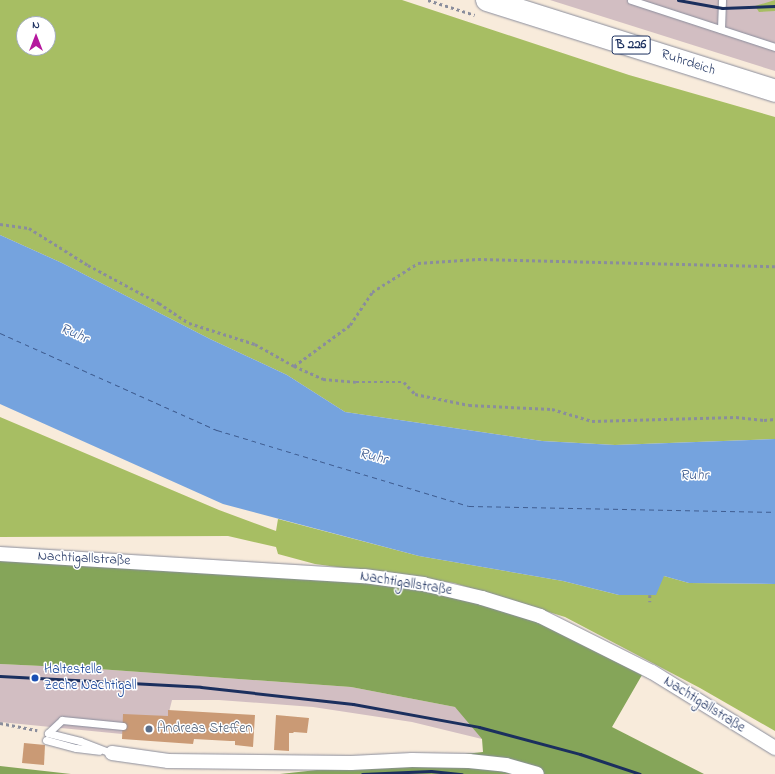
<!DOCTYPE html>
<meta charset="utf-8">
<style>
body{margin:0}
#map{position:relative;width:775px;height:774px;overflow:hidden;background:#f8ebdb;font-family:"Indie Flower",sans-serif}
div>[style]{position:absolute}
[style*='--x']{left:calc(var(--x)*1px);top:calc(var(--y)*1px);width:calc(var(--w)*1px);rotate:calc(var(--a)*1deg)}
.industrial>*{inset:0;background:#d2bec2}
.green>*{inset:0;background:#a7be63}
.forest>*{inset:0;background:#85a559}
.water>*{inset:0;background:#75a3de}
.ferry>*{height:1px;margin-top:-0.5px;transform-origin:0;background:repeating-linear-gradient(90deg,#3f5d91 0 5px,transparent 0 9px)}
.building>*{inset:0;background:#ca9a75}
.path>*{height:2.5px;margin-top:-1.25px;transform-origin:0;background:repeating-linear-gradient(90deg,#8a8d9c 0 3px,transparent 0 6px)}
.roads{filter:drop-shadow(0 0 1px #8a8d9c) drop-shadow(0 0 1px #8a8d9c)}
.service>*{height:7px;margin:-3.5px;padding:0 3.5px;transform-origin:3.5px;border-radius:3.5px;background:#fff}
.minor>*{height:14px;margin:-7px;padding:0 7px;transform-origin:7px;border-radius:7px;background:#fff}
.primary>*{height:22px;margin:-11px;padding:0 11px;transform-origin:11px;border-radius:11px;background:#fff}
.rail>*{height:3px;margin:-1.5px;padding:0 1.5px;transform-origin:1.5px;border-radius:1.5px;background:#1b2f5e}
.dots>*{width:11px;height:11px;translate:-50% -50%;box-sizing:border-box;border:2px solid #fff;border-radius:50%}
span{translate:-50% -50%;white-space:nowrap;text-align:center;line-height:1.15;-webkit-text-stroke:3px #fff;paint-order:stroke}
.shield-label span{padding:1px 3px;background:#fff;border:1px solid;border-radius:3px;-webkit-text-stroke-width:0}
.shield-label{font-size:13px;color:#1b2f5e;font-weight:700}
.street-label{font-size:14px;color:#1b2f5e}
.transit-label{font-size:14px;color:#164399}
.left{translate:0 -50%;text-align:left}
.service-label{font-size:14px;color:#4e5e75}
.water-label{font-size:15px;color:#3f5d91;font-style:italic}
.north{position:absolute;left:16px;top:16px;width:40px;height:40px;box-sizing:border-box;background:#fff;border:1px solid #a4acbf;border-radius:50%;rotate:0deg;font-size:11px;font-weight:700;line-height:16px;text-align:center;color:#1b2f5e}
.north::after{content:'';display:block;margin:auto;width:14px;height:18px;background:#b5179e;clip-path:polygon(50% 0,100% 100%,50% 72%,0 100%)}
</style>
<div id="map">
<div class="industrial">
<div style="clip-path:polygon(550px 0,775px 0,775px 71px)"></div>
<div style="clip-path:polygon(0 664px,84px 668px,351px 687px,455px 707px,606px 745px,482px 739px,412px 722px,313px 707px,219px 700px,172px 700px,168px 716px,122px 734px,0 722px)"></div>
</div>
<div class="green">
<div style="clip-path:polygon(evenodd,0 0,402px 0,629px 75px,775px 117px,775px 439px,615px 445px,542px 441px,345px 412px,287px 375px,210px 339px,62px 263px,0 235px,0 0,24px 24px,48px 24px,48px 48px,24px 48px,24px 24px)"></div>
<div style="clip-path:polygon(775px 0,775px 11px,759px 12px,755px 6px)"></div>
<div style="clip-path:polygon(0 417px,219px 510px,276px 531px,278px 519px,419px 556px,563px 581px,619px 595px,664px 576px,689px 583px,775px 584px,775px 731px,700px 688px,565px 617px,454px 583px,315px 564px,278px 554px,276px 547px,228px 536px,0 537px)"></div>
</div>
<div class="forest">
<div style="clip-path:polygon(0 559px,267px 574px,403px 586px,476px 600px,537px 621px,642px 675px,612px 727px,704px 774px,280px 774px,483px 752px,482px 739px,455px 707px,351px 687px,84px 668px,0 664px)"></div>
<div style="clip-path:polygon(0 766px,71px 774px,0 774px)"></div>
</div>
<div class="water">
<div style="clip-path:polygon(0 235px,62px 263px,210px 339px,287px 375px,345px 412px,542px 441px,615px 445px,775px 439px,775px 584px,689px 583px,664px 576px,656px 595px,619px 595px,563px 581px,419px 556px,223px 504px,0 404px)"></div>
</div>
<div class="ferry">
<div style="--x:0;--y:333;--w:238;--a:24.1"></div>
<div style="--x:217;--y:430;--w:263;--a:16.8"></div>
<div style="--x:469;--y:506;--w:306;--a:1.1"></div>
</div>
<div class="building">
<div style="clip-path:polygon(168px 710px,255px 715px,253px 747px,235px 745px,235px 741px,230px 741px,194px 739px,193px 744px,122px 739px,123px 714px,168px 716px)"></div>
<div style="clip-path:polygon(276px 715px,309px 718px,307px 733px,294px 732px,293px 733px,289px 733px,289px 751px,274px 750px)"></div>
<div style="clip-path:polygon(24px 743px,45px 745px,44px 765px,22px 763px)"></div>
</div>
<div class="path">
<div style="--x:428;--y:0;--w:49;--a:17.7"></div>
<div style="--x:0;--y:224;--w:29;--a:8"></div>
<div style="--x:29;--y:228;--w:70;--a:32.1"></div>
<div style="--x:88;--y:265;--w:81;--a:28.2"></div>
<div style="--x:159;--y:303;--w:36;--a:34"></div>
<div style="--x:189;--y:323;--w:69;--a:17.7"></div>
<div style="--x:255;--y:344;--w:45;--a:29.4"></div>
<div style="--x:294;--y:366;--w:69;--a:-36.2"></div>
<div style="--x:350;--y:325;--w:40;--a:-56"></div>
<div style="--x:372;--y:292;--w:54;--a:-32.2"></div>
<div style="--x:418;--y:263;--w:60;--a:-3.8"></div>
<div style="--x:478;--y:259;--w:297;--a:1.4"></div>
<div style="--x:294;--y:366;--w:32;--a:24"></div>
<div style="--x:323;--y:379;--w:33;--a:5"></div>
<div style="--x:356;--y:382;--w:48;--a:0"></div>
<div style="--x:404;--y:382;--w:16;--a:47"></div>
<div style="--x:415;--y:394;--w:55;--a:11.5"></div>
<div style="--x:469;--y:405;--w:83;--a:2.8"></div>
<div style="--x:552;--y:409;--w:42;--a:16.7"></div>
<div style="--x:592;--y:421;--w:144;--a:-1.6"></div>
<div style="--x:736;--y:417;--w:28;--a:6"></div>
<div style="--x:764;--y:420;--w:11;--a:-5"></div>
<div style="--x:650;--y:595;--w:7;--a:90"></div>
<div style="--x:0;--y:723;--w:38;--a:11"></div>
</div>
<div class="roads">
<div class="service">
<div style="--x:631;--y:0;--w:151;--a:18.1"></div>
<div style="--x:721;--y:29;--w:29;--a:-88"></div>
<div style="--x:48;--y:733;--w:19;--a:-43"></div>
<div style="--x:62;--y:720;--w:61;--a:5.6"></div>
<div style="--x:48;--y:733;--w:33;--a:14"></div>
<div style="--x:80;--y:741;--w:34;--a:21"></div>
<div style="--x:46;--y:740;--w:31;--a:15"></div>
<div style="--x:76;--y:748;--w:23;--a:7"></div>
</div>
<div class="minor">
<div style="--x:0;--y:554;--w:365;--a:3.5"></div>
<div style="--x:364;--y:576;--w:60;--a:7.7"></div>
<div style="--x:423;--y:584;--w:61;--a:13.3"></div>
<div style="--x:482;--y:598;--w:61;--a:17.2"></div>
<div style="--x:540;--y:616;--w:125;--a:26.6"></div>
<div style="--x:652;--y:672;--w:145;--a:31.7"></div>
<div style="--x:112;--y:753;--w:57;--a:8.1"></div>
<div style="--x:168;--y:761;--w:183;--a:0.6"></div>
<div style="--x:351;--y:763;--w:61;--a:-2.8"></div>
<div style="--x:412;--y:760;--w:57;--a:1"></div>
<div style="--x:469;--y:761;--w:37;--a:6"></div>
<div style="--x:506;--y:765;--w:32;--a:16"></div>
</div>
<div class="primary">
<div style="--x:487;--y:0;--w:302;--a:17.5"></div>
</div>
</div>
<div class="rail">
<div style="--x:678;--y:0;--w:45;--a:10.3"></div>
<div style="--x:722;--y:8;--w:53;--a:-2.2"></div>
<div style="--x:0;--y:676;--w:201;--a:3.1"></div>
<div style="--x:201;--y:687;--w:153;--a:6.4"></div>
<div style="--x:353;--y:704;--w:128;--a:10.3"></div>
<div style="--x:479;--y:727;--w:105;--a:15"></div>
<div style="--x:580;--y:754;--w:63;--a:18.4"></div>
<div style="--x:362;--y:774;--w:69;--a:-2.5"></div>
<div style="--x:431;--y:771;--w:31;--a:6"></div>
</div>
<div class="dots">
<div style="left:35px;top:678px;background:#1a4fb4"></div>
<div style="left:149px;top:729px;background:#5c6f8a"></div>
</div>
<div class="shield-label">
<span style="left:631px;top:45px">B 226</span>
</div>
<div class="street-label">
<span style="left:688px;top:63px;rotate:18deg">Ruhrdeich</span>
<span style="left:84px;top:559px;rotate:3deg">Nachtigallstraße</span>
<span style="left:406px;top:584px;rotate:9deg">Nachtigallstraße</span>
<span style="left:704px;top:705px;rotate:32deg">Nachtigallstraße</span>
</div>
<div class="transit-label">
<span class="left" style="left:44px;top:678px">Haltestelle<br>Zeche Nachtigall</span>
</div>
<div class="service-label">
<span class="left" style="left:157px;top:729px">Andreas Steffen</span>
</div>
<div class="water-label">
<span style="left:74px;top:334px;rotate:24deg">Ruhr</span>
<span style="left:373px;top:457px;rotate:14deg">Ruhr</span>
<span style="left:694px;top:476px;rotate:-1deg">Ruhr</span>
</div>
<div class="north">N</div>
</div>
